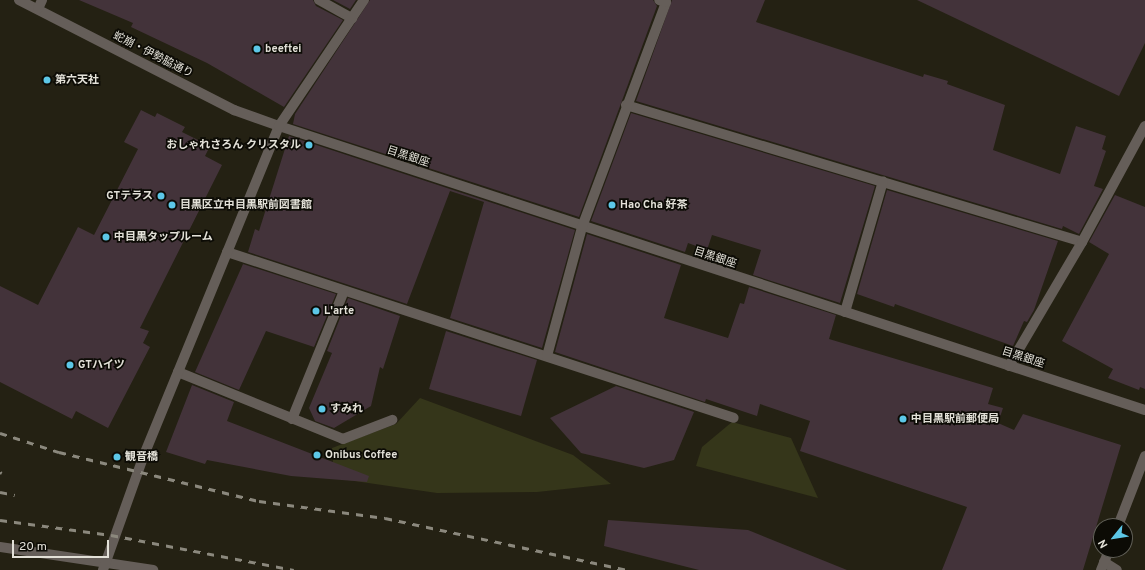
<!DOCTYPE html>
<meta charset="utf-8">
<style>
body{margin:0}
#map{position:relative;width:1145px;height:570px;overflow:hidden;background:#242113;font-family:Overpass,"Noto Sans JP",sans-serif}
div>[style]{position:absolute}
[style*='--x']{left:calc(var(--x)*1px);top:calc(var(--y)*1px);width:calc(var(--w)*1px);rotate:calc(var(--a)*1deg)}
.green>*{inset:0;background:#35361a}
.building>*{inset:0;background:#43333a}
.minor>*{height:10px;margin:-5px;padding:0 5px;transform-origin:5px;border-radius:5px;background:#655e59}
.rail>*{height:3px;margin-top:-1.5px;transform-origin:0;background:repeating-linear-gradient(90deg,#8b887d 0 7px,transparent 0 14px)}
.dots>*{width:11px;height:11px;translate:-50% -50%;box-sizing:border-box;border:2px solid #0c0b05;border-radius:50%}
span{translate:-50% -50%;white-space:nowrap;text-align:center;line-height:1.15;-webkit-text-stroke:3.5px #0c0b05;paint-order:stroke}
.poi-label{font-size:11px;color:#e3e1d8;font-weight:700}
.left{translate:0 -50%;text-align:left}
.right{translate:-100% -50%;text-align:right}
.street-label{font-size:11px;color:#e3e1d8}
.north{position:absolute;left:1093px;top:518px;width:40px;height:40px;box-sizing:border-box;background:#0c0b05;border:1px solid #626159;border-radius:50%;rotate:240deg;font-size:11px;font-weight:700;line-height:16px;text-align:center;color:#e3e1d8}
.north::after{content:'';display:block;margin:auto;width:14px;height:18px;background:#5cc7e7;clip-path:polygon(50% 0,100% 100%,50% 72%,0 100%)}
.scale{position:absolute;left:12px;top:540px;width:97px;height:18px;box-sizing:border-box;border:2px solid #e3e1d8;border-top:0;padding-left:5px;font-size:12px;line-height:14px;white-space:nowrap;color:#e3e1d8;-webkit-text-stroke:3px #0c0b05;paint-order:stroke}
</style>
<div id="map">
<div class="green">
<div style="clip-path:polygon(420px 398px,573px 455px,611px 484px,537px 492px,437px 493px,334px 478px,332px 448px,396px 424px)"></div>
<div style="clip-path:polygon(732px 422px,791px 438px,818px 498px,696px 466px,702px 447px)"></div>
</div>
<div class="building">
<div style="clip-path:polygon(79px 0,313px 0,316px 6px,343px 20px,284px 107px,207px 63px,131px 27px,133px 23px)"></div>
<div style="clip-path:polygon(333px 0,356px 0,350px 9px)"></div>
<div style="clip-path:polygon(370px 0,653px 0,657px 6px,579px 217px,293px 124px,295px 114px)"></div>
<div style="clip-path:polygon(672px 0,765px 0,756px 22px,923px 77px,924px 74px,948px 81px,947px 84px,1005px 105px,993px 150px,1060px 174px,1076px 126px,1106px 136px,1102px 149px,1106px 151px,1094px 186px,1103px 189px,1079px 234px,1063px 226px,1062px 229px,636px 101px)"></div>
<div style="clip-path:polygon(917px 0,1145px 0,1145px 43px,1119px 96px)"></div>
<div style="clip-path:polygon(141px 110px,155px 117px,157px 113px,185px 127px,182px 132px,210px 146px,205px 156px,222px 165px,140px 328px,149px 331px,143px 343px,150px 347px,108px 428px,76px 411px,72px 419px,0 382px,0 286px,38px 305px,78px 227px,94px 235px,138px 149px,124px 142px)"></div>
<div style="clip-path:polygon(631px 113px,875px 186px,840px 303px,753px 275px,761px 250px,712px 235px,707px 250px,688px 243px,685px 252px,591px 221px)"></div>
<div style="clip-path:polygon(289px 136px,575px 230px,542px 348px,450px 318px,484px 202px,450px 191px,407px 304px,248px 252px,255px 229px,259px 231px)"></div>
<div style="clip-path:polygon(887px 190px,1058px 241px,1034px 310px,1027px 322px,1024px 321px,1013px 346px,895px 304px,894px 307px,857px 294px)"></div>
<div style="clip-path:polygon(1115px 195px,1145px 207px,1145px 389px,1140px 387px,1139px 390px,1108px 378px,1113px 369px,1062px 341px,1109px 254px,1089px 242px)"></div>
<div style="clip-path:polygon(587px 234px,681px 265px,664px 318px,728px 338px,740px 303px,744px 304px,749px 287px,836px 315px,829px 339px,993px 388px,988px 404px,1003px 408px,998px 423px,1014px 430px,1023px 414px,1121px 445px,1083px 570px,942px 570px,967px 507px,800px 451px,810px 421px,760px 404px,757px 416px,706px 399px,705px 402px,555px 352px)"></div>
<div style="clip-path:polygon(243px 264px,336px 294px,314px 347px,266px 331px,239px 390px,195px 372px)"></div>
<div style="clip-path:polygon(348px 298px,400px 316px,383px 369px,380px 367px,371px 406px,334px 428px,315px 421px,309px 408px,332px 353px,327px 351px)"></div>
<div style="clip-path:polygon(446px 331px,537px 360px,521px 416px,429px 389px)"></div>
<div style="clip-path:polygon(192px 385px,234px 402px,227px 421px,369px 476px,367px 482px,291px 476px,207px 460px,205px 464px,166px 452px)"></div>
<div style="clip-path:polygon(616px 386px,694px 412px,674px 460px,644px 468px,581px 453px,550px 418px)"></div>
<div style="clip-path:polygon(608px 520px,748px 530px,847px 570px,699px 570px,604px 546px)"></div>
</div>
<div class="minor">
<div style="--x:19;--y:0;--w:242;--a:27.1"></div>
<div style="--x:234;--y:110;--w:48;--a:19.6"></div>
<div style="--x:279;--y:126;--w:911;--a:18.16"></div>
<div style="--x:319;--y:0;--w:38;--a:29"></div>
<div style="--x:38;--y:9;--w:10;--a:-66"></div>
<div style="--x:626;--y:105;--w:476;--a:16.7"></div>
<div style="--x:227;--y:252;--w:533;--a:18.13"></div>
<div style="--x:845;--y:312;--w:136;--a:-73.8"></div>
<div style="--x:547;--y:356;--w:134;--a:-74.8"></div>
<div style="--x:582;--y:227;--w:240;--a:-69.5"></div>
<div style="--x:666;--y:2;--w:7;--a:-164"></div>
<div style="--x:1009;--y:366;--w:144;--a:-59.5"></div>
<div style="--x:1082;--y:242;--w:132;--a:-61.5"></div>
<div style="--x:178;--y:372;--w:178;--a:22.1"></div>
<div style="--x:343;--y:439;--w:53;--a:-21.2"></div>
<div style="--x:292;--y:419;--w:138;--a:-67.9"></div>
<div style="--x:1118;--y:526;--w:75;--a:-68.9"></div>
<div style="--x:0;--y:547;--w:155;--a:8.5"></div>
<div style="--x:1104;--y:562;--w:15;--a:32"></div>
<div style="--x:103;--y:570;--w:122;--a:-70.4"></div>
<div style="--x:144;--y:455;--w:356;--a:-67.7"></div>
<div style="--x:279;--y:126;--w:152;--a:-56"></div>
<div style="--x:1101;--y:570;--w:22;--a:-68"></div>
</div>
<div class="rail">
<div style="--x:0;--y:433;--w:62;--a:17.9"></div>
<div style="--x:59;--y:452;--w:206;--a:13.8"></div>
<div style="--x:259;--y:501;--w:127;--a:7.7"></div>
<div style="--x:385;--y:518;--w:248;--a:12.1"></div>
<div style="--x:0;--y:472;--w:2;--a:27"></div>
<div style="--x:0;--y:492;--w:15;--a:11"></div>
<div style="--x:0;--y:520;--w:112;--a:7.7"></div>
<div style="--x:111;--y:535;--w:186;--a:10.8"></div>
</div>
<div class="dots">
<div style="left:257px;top:49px;background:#5cc7e7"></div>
<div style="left:47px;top:80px;background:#5cc7e7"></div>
<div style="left:309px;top:145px;background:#5cc7e7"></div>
<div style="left:161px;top:196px;background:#5cc7e7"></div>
<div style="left:172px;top:205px;background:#5cc7e7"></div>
<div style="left:612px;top:205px;background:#5cc7e7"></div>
<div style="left:106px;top:237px;background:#5cc7e7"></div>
<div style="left:316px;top:311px;background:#5cc7e7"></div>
<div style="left:70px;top:365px;background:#5cc7e7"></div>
<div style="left:322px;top:409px;background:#5cc7e7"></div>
<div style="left:903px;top:419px;background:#5cc7e7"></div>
<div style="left:317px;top:455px;background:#5cc7e7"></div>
<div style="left:117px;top:457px;background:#5cc7e7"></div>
</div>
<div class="poi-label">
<span class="left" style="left:265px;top:49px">beeftei</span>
<span class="left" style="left:55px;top:80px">第六天社</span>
<span class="right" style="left:301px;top:145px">おしゃれさろん クリスタル</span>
<span class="right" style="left:153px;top:196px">GTテラス</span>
<span class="left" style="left:180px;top:205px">目黒区立中目黒駅前図書館</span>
<span class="left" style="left:620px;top:205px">Hao Cha 好茶</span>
<span class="left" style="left:114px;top:237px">中目黒タップルーム</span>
<span class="left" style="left:324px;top:311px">L'arte</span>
<span class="left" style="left:78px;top:365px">GTハイツ</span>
<span class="left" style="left:330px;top:409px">すみれ</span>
<span class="left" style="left:911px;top:419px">中目黒駅前郵便局</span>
<span class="left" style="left:325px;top:455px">Onibus Coffee</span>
<span class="left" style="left:125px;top:457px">観音橋</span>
</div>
<div class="street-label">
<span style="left:153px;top:55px;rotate:27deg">蛇崩・伊勢脇通り</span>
<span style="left:408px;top:157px;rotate:18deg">目黒銀座</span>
<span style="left:715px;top:258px;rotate:18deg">目黒銀座</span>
<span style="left:1023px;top:358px;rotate:18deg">目黒銀座</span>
</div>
<div class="north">N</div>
<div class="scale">20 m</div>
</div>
